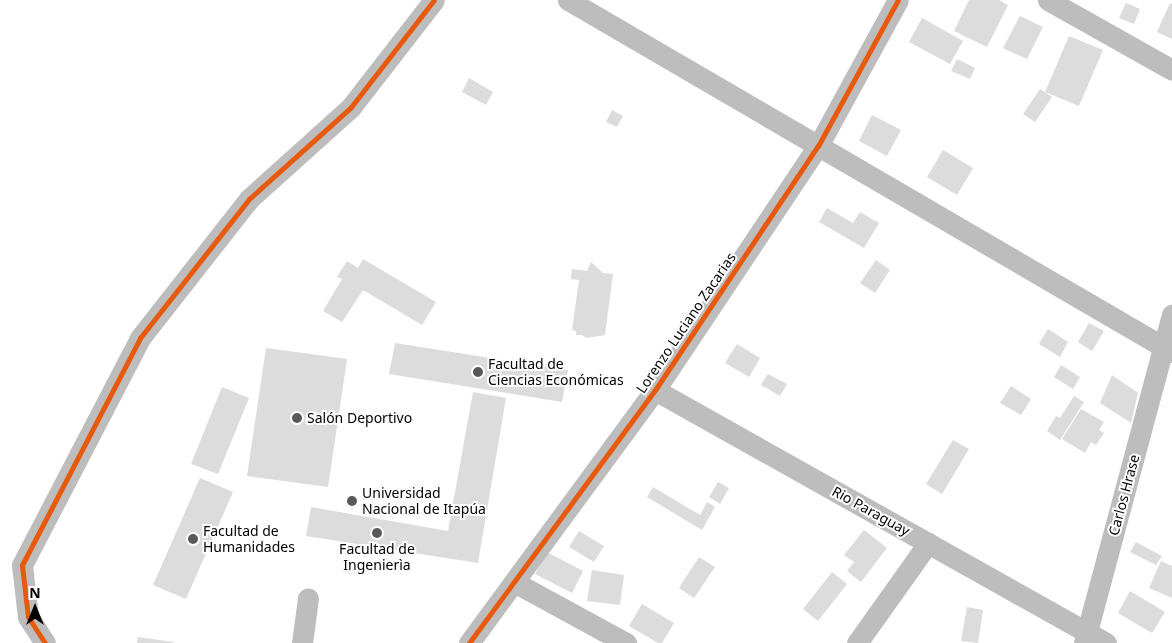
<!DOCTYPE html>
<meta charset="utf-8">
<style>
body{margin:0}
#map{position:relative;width:1172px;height:643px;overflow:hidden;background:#fff;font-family:"Noto Sans",sans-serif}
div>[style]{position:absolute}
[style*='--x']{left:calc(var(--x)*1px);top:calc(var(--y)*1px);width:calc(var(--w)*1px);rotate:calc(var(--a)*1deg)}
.building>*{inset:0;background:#dcdcdc}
.minor>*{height:21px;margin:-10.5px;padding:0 10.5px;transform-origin:10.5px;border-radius:10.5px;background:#bdbdbd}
.cycleway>*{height:5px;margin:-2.5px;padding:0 2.5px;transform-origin:2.5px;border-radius:2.5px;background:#e8590c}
.dots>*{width:14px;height:14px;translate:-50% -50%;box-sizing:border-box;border:2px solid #fff;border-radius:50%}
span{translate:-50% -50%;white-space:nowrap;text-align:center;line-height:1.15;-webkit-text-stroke:4px #fff;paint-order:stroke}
.street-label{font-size:14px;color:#000}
.poi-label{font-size:14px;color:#000}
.left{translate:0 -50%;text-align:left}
.north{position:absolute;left:10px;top:583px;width:50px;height:50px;-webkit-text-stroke:4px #fff;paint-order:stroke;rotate:0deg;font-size:14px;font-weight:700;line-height:20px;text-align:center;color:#000}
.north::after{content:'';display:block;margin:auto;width:18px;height:22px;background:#000;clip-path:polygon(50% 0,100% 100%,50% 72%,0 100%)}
</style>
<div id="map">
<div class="building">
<div style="clip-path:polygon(969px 0,999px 0,1008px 5px,987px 47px,954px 31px)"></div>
<div style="clip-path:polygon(1126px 3px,1140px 9px,1134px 24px,1119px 18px)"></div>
<div style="clip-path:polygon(1170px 3px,1172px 4px,1172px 39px,1157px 32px)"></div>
<div style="clip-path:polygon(1020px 16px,1043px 27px,1027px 59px,1003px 48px)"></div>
<div style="clip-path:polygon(922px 18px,963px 41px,950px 64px,909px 42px)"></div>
<div style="clip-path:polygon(1069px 36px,1103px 50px,1079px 106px,1045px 92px)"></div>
<div style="clip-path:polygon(957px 59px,975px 68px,970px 79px,951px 71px)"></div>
<div style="clip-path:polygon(469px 78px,493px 92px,486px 105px,462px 92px)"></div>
<div style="clip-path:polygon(1040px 89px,1052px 97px,1035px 122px,1023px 114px)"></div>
<div style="clip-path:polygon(612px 110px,623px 116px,617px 127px,606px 122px)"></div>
<div style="clip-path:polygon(872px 115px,901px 130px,887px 156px,859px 141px)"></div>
<div style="clip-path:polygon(943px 150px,973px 168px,957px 195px,927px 177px)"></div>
<div style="clip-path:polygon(827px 208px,853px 223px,860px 212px,879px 223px,864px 248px,819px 222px)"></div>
<div style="clip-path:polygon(363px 259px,436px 302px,422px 325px,363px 290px,342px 322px,323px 311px,342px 279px,337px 277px,347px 261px,358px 268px)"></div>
<div style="clip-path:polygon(876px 260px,890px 270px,875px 293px,860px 283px)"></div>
<div style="clip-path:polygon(591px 262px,603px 273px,613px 274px,605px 335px,587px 338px,582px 335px,576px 335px,576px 331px,572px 330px,579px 280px,571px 279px,572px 269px,587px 271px)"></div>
<div style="clip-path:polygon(1089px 323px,1104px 331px,1092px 351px,1078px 342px)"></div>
<div style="clip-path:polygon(1048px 329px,1068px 342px,1060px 357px,1039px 344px)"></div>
<div style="clip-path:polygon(395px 343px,568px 370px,562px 402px,389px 374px)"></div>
<div style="clip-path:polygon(737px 344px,760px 358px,749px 377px,725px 363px)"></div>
<div style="clip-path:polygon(266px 348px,347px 359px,328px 487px,247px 476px)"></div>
<div style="clip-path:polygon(1061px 365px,1080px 377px,1073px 389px,1054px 377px)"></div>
<div style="clip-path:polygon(768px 374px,787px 384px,780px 396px,761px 385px)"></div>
<div style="clip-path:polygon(1112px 375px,1138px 393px,1131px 423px,1100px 403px)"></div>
<div style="clip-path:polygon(1011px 386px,1031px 399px,1021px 415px,1000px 403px)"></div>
<div style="clip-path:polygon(222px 387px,249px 398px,218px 474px,191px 464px)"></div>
<div style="clip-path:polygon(473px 392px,506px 398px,478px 563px,306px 536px,311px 507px,448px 531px)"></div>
<div style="clip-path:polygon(1074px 396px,1084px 402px,1060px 440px,1047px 431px,1056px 416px,1060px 418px)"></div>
<div style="clip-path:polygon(1081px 409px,1104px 422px,1099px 430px,1104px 433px,1096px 445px,1091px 442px,1085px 453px,1062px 439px)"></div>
<div style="clip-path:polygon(953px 440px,969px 449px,942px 494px,926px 484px)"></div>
<div style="clip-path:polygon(200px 478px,233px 492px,186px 599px,153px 585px)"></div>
<div style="clip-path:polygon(718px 482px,729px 488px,720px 504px,709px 497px)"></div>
<div style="clip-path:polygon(653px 487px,700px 515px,707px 502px,715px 507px,702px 530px,647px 497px)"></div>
<div style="clip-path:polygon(864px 530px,887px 548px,861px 582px,847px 571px,854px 562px,844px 555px)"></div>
<div style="clip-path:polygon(579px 531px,604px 546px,594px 562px,569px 547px)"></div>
<div style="clip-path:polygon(1136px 542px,1162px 556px,1156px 565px,1130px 552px)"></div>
<div style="clip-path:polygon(547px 552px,583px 571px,572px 593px,535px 574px)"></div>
<div style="clip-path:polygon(699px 557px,715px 567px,694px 598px,679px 588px)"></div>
<div style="clip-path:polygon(1161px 561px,1172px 566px,1172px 598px,1149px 588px)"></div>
<div style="clip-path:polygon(592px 570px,624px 575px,620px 605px,587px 601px)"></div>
<div style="clip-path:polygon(832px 572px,847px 584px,818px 621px,803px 609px)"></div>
<div style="clip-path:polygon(1130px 591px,1165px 612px,1152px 633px,1118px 613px)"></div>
<div style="clip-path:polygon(642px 604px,674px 623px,662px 643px,658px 643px,629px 626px)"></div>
<div style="clip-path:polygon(967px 607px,983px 610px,978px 643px,961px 641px)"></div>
<div style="clip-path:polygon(138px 637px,173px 642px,173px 643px,137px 643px)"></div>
</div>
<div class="minor">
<div style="--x:568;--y:0;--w:699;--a:30.23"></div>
<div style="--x:1048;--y:0;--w:142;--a:29.4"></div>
<div style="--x:655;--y:390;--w:517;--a:29.29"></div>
<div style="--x:514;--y:582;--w:128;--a:28.6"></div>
<div style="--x:45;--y:643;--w:31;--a:-123"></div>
<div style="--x:28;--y:617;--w:52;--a:-96.6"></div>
<div style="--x:22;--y:565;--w:256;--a:-62.5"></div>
<div style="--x:140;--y:338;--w:177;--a:-51.9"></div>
<div style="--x:249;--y:199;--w:137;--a:-42"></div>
<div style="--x:351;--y:107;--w:135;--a:-52.2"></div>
<div style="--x:302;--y:643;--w:45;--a:-82.4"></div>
<div style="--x:469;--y:643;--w:314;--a:-53.7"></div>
<div style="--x:655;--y:390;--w:293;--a:-56.3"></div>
<div style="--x:818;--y:146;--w:166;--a:-61.3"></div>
<div style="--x:857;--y:643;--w:123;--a:-54.6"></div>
<div style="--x:1084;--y:643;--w:340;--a:-75"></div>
</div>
<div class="cycleway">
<div style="--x:45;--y:643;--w:31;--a:-123"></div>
<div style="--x:28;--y:617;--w:52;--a:-96.6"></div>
<div style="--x:22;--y:565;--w:256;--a:-62.5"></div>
<div style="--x:140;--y:338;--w:177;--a:-51.9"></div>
<div style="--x:249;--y:199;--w:137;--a:-42"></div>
<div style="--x:351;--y:107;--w:135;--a:-52.2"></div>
<div style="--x:469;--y:643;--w:314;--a:-53.7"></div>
<div style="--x:655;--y:390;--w:293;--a:-56.3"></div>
<div style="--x:818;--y:146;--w:166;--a:-61.3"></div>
</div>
<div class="dots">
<div style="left:478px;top:372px;background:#595959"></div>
<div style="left:297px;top:418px;background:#595959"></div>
<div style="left:352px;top:501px;background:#595959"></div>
<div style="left:377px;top:533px;background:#595959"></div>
<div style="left:193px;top:539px;background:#595959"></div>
</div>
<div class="street-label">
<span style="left:686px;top:323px;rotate:-56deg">Lorenzo Luciano Zacarias</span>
<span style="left:1124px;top:495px;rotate:-75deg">Carlos Hrase</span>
<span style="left:871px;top:511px;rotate:29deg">Rio Paraguay</span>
</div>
<div class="poi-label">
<span class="left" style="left:488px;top:372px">Facultad de<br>Ciencias Económicas</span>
<span class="left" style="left:307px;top:418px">Salón Deportivo</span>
<span class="left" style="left:362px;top:501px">Universidad<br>Nacional de Itapúa</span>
<span class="left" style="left:203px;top:539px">Facultad de<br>Humanidades</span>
<span style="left:377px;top:557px">Facultad de<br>Ingenierìa</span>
</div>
<div class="north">N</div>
</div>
